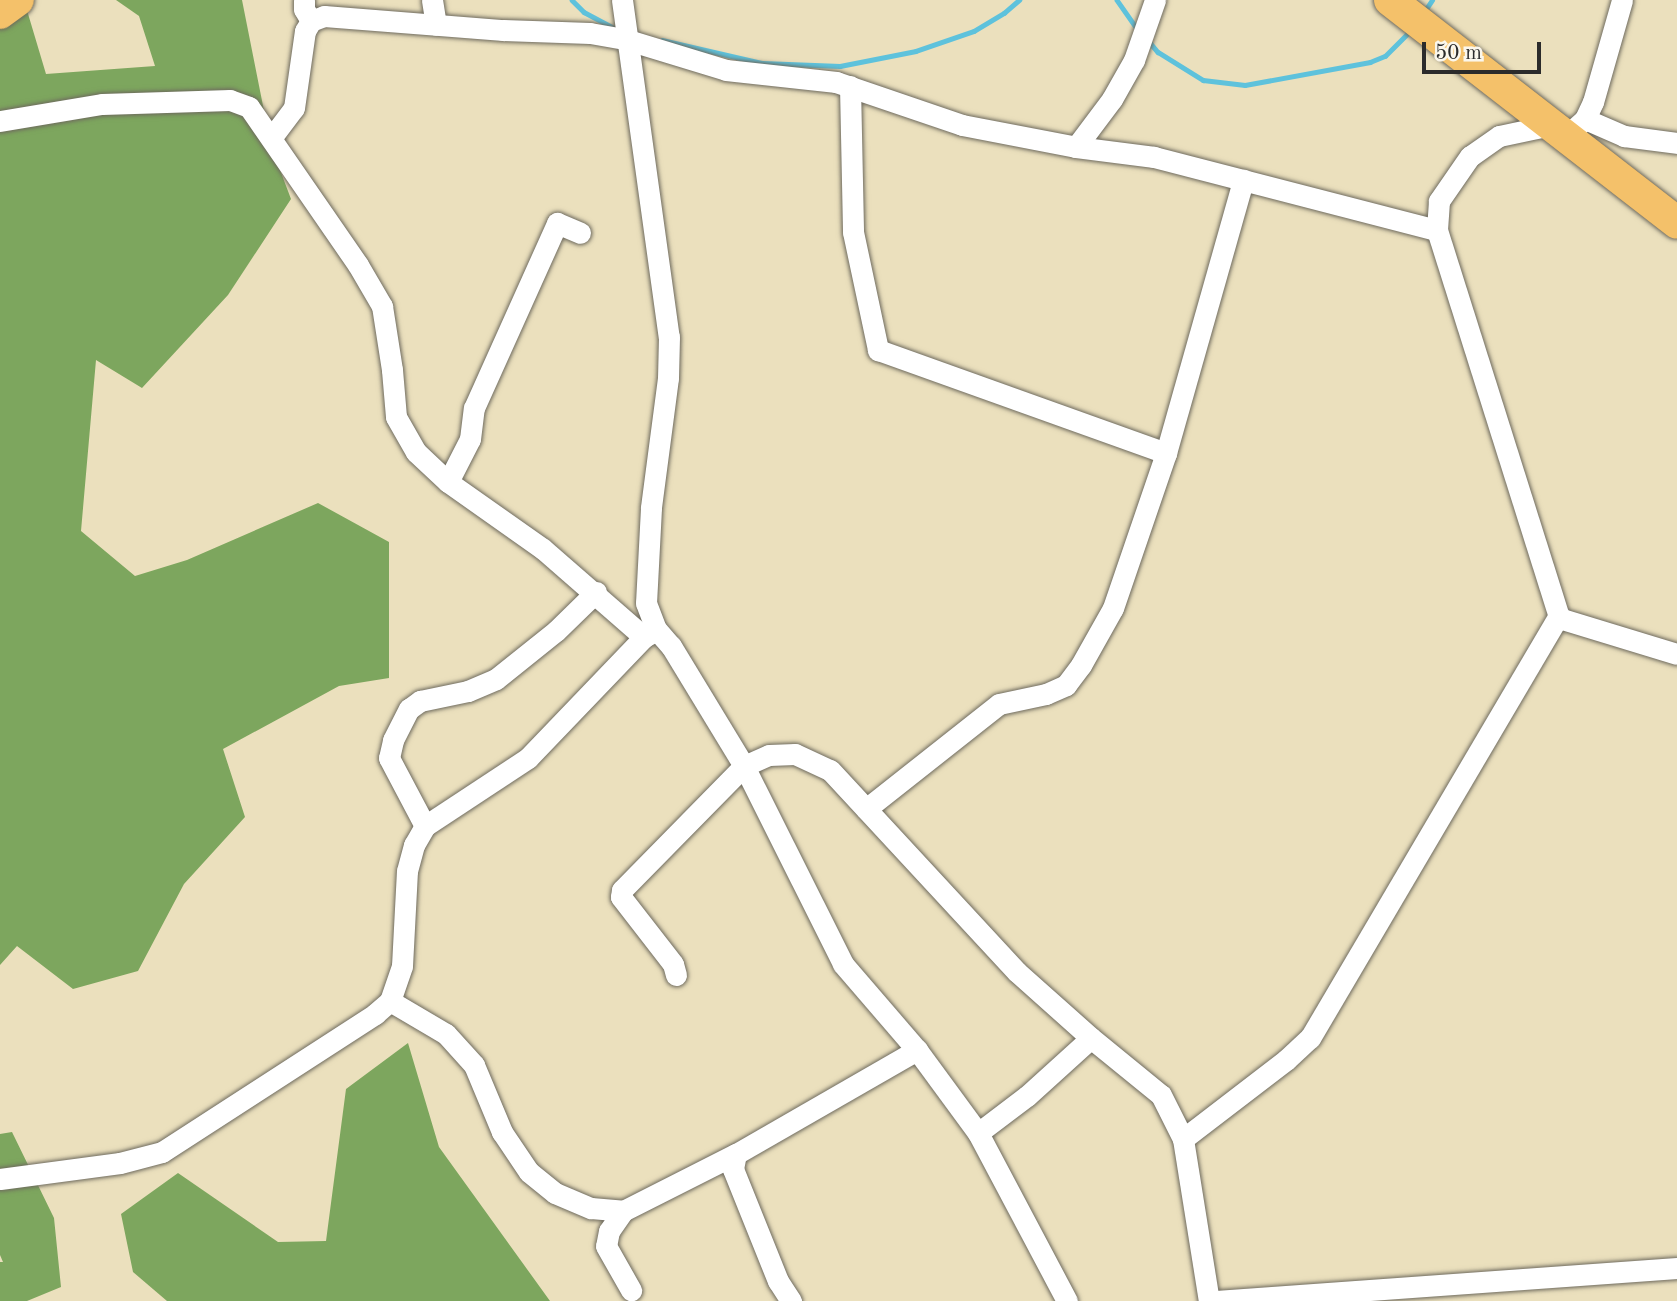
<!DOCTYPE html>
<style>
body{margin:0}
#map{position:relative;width:1677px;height:1301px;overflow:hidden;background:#ebe0bd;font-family:"Old Standard TT",serif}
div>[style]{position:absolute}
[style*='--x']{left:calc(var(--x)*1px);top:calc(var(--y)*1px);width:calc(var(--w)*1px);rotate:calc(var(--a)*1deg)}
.forest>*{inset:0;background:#7da65e}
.stream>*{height:4.5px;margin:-2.25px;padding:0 2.25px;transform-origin:2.25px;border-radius:2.25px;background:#5ec2dc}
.roads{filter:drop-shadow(0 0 2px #6e6a5e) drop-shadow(0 0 2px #6e6a5e)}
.minor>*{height:21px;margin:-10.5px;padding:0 10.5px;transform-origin:10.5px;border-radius:10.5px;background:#fff}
.highway>*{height:32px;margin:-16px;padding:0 16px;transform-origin:16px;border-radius:16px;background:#f4c16a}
span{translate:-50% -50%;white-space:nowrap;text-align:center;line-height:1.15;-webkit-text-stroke:5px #fbf7ec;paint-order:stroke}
.scale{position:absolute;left:1422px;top:42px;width:119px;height:32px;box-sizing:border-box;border:4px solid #2b2b2b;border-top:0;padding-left:9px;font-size:21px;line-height:24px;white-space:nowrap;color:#2b2b2b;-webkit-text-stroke:5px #fbf7ec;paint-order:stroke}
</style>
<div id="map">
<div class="forest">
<div style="clip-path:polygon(116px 0,242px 0,271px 146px,291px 199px,228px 295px,142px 388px,96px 360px,81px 531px,135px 576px,187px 560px,318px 503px,389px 542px,389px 678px,339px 686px,223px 749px,245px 817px,184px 884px,138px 971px,73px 989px,17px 946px,0 965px,0 28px,26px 7px,46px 74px,155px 66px,139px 16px)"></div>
<div style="clip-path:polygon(408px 1043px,439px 1147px,550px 1301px,167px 1301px,133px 1272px,121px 1214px,178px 1173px,278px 1242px,326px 1241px,346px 1089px)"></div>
<div style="clip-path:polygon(12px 1132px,54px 1218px,61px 1287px,27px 1301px,0 1301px,0 1262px,3px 1262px,0 1255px,0 1134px)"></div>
</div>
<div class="stream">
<div style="--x:572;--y:0;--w:17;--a:45"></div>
<div style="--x:584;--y:12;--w:34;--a:28"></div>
<div style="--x:1117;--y:0;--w:37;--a:55"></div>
<div style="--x:1424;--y:12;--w:14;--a:-56"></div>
<div style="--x:1147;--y:39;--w:17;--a:50"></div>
<div style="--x:1158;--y:52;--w:53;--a:31.9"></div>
<div style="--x:1203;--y:80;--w:42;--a:6.8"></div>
<div style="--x:1245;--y:85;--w:127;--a:-10.4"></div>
<div style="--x:1370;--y:62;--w:16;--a:-22"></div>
<div style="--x:1385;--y:56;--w:37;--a:-45"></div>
<div style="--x:662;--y:40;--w:103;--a:13"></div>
<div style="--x:762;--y:63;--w:78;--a:2.2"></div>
<div style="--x:840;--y:66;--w:77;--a:-11.2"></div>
<div style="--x:916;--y:51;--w:61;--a:-19"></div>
<div style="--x:974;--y:31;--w:35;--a:-31"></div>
<div style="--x:1004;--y:13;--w:20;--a:-41"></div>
</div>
<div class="roads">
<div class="minor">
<div style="--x:304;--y:0;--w:9;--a:90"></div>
<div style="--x:304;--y:9;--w:14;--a:60"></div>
<div style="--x:432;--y:0;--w:25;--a:81"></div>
<div style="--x:622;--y:0;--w:340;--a:82.1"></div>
<div style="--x:669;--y:337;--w:41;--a:91.4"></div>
<div style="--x:668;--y:378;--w:131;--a:97.5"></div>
<div style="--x:651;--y:508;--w:95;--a:93"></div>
<div style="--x:646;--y:603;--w:28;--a:69"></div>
<div style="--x:656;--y:629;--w:23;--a:49"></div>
<div style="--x:671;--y:646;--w:140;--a:58.7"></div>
<div style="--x:744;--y:766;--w:221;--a:63.4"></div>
<div style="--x:843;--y:964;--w:113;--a:49.3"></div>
<div style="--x:917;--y:1050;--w:103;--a:53.7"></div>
<div style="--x:978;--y:1133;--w:190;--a:62.1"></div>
<div style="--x:850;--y:86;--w:146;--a:88.8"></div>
<div style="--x:853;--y:232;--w:121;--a:78"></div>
<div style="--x:878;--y:350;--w:306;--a:19.7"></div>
<div style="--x:1166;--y:453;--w:284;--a:-74.2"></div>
<div style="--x:1585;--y:119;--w:43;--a:23.6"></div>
<div style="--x:1624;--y:136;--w:53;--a:7.5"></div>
<div style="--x:0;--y:121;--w:103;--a:-9.5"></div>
<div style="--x:102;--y:104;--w:128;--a:-1.8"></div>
<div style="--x:230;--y:100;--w:20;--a:20"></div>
<div style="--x:249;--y:107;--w:192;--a:55.4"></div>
<div style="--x:358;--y:265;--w:48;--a:59.7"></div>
<div style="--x:382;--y:306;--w:65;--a:81.1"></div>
<div style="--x:392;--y:370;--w:47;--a:85.1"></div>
<div style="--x:396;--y:417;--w:40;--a:60.3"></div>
<div style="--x:416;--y:452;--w:44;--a:43.2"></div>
<div style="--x:448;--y:482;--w:116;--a:35.2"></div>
<div style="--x:543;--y:549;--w:134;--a:41.1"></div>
<div style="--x:1551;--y:125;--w:53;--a:168.1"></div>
<div style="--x:1499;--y:136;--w:35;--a:145"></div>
<div style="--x:1470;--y:156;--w:55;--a:124.6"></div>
<div style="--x:1439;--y:201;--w:29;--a:94"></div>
<div style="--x:1437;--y:230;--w:407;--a:72.5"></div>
<div style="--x:1559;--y:618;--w:123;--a:17"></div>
<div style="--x:272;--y:137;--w:36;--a:-53"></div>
<div style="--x:294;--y:108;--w:78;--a:-81.9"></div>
<div style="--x:305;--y:31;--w:12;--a:-59"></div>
<div style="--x:311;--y:21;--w:14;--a:-21"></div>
<div style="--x:324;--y:16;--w:180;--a:4.5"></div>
<div style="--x:503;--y:30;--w:87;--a:2"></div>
<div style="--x:590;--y:33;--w:39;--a:10"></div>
<div style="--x:628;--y:40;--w:102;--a:17"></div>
<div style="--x:726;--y:70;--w:111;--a:6.2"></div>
<div style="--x:836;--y:82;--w:133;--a:18.8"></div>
<div style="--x:962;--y:125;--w:116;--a:10.9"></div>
<div style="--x:1076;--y:147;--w:79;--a:7.3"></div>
<div style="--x:1154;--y:157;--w:292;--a:14.5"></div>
<div style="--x:1565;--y:137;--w:27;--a:-42"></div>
<div style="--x:1585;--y:119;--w:19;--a:-65"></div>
<div style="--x:1593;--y:102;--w:106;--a:-74.1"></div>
<div style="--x:1076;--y:147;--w:60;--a:-53.1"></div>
<div style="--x:1112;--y:99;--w:45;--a:-60.6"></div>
<div style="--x:1134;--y:60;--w:64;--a:-70.7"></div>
<div style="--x:448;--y:482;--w:48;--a:-62.9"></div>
<div style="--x:470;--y:439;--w:31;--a:-83"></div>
<div style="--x:474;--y:408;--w:203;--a:-65.8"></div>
<div style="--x:557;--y:223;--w:25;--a:23"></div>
<div style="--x:866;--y:809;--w:169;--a:-38.3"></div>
<div style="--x:999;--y:704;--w:48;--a:-12"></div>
<div style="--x:1046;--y:694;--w:22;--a:-24"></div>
<div style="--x:1066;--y:685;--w:25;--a:-53"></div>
<div style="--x:1081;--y:665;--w:65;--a:-60.7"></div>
<div style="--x:1113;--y:608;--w:164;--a:-71.1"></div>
<div style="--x:425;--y:826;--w:77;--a:-117.9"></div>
<div style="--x:389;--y:758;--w:18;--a:-77"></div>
<div style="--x:393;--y:740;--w:35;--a:-63"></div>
<div style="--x:409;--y:709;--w:14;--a:-36"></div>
<div style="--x:420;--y:701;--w:49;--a:-11.8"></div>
<div style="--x:468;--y:691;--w:30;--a:-23"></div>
<div style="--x:496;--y:679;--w:77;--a:-38.7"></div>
<div style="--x:556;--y:631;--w:56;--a:-44.3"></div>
<div style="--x:676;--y:975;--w:11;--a:-105"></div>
<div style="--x:673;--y:964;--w:85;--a:-127.8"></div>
<div style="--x:621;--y:897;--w:7;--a:-82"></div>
<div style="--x:622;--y:890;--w:174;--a:-45.5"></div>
<div style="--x:744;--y:766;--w:27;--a:-24"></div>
<div style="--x:769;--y:755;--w:26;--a:-2"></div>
<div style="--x:795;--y:754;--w:38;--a:25"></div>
<div style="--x:830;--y:770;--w:275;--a:47.2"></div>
<div style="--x:1017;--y:972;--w:99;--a:41.7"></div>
<div style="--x:1091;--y:1038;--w:90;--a:39.2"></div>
<div style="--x:1161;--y:1095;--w:49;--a:63.4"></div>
<div style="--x:1183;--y:1139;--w:130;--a:-37.5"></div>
<div style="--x:1286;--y:1060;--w:33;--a:-43"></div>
<div style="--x:1310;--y:1038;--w:490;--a:-59.5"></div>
<div style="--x:390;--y:1001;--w:65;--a:30.5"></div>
<div style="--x:446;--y:1034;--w:42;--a:47.9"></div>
<div style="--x:474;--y:1065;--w:73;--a:67.3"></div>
<div style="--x:502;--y:1132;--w:48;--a:56"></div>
<div style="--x:529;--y:1172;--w:33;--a:39"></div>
<div style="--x:555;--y:1193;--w:39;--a:23"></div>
<div style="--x:591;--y:1208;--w:32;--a:5"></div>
<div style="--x:623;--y:1211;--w:127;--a:-26.8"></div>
<div style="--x:978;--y:1133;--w:61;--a:-37.1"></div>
<div style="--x:1027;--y:1096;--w:86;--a:-42.2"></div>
<div style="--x:1183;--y:1139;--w:164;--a:80.9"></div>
<div style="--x:0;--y:1179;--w:121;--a:-7.6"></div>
<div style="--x:120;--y:1163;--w:43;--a:-14.7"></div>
<div style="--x:162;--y:1152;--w:254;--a:-32.9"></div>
<div style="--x:375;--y:1014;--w:20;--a:-41"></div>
<div style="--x:390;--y:1001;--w:37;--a:-71"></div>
<div style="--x:402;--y:966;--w:95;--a:-87"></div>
<div style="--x:407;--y:871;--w:27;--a:-75"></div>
<div style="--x:414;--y:845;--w:22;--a:-60"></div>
<div style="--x:425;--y:826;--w:123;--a:-33.4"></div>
<div style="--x:528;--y:758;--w:168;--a:-46.2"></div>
<div style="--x:644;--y:637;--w:13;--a:-29"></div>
<div style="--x:623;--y:1211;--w:24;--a:125"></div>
<div style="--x:609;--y:1231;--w:15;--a:101"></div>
<div style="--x:606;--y:1246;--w:51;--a:60.4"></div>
<div style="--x:791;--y:1301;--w:24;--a:-123"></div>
<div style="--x:778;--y:1281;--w:121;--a:-111.9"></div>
<div style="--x:733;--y:1169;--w:15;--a:-79"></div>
<div style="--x:736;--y:1154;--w:209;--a:-29.9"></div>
<div style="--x:1216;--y:1301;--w:462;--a:-4.1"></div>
</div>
<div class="highway">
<div style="--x:1390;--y:0;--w:363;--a:37.8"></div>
<div style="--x:0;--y:13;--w:22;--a:-36"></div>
</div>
</div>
<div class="scale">50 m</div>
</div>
